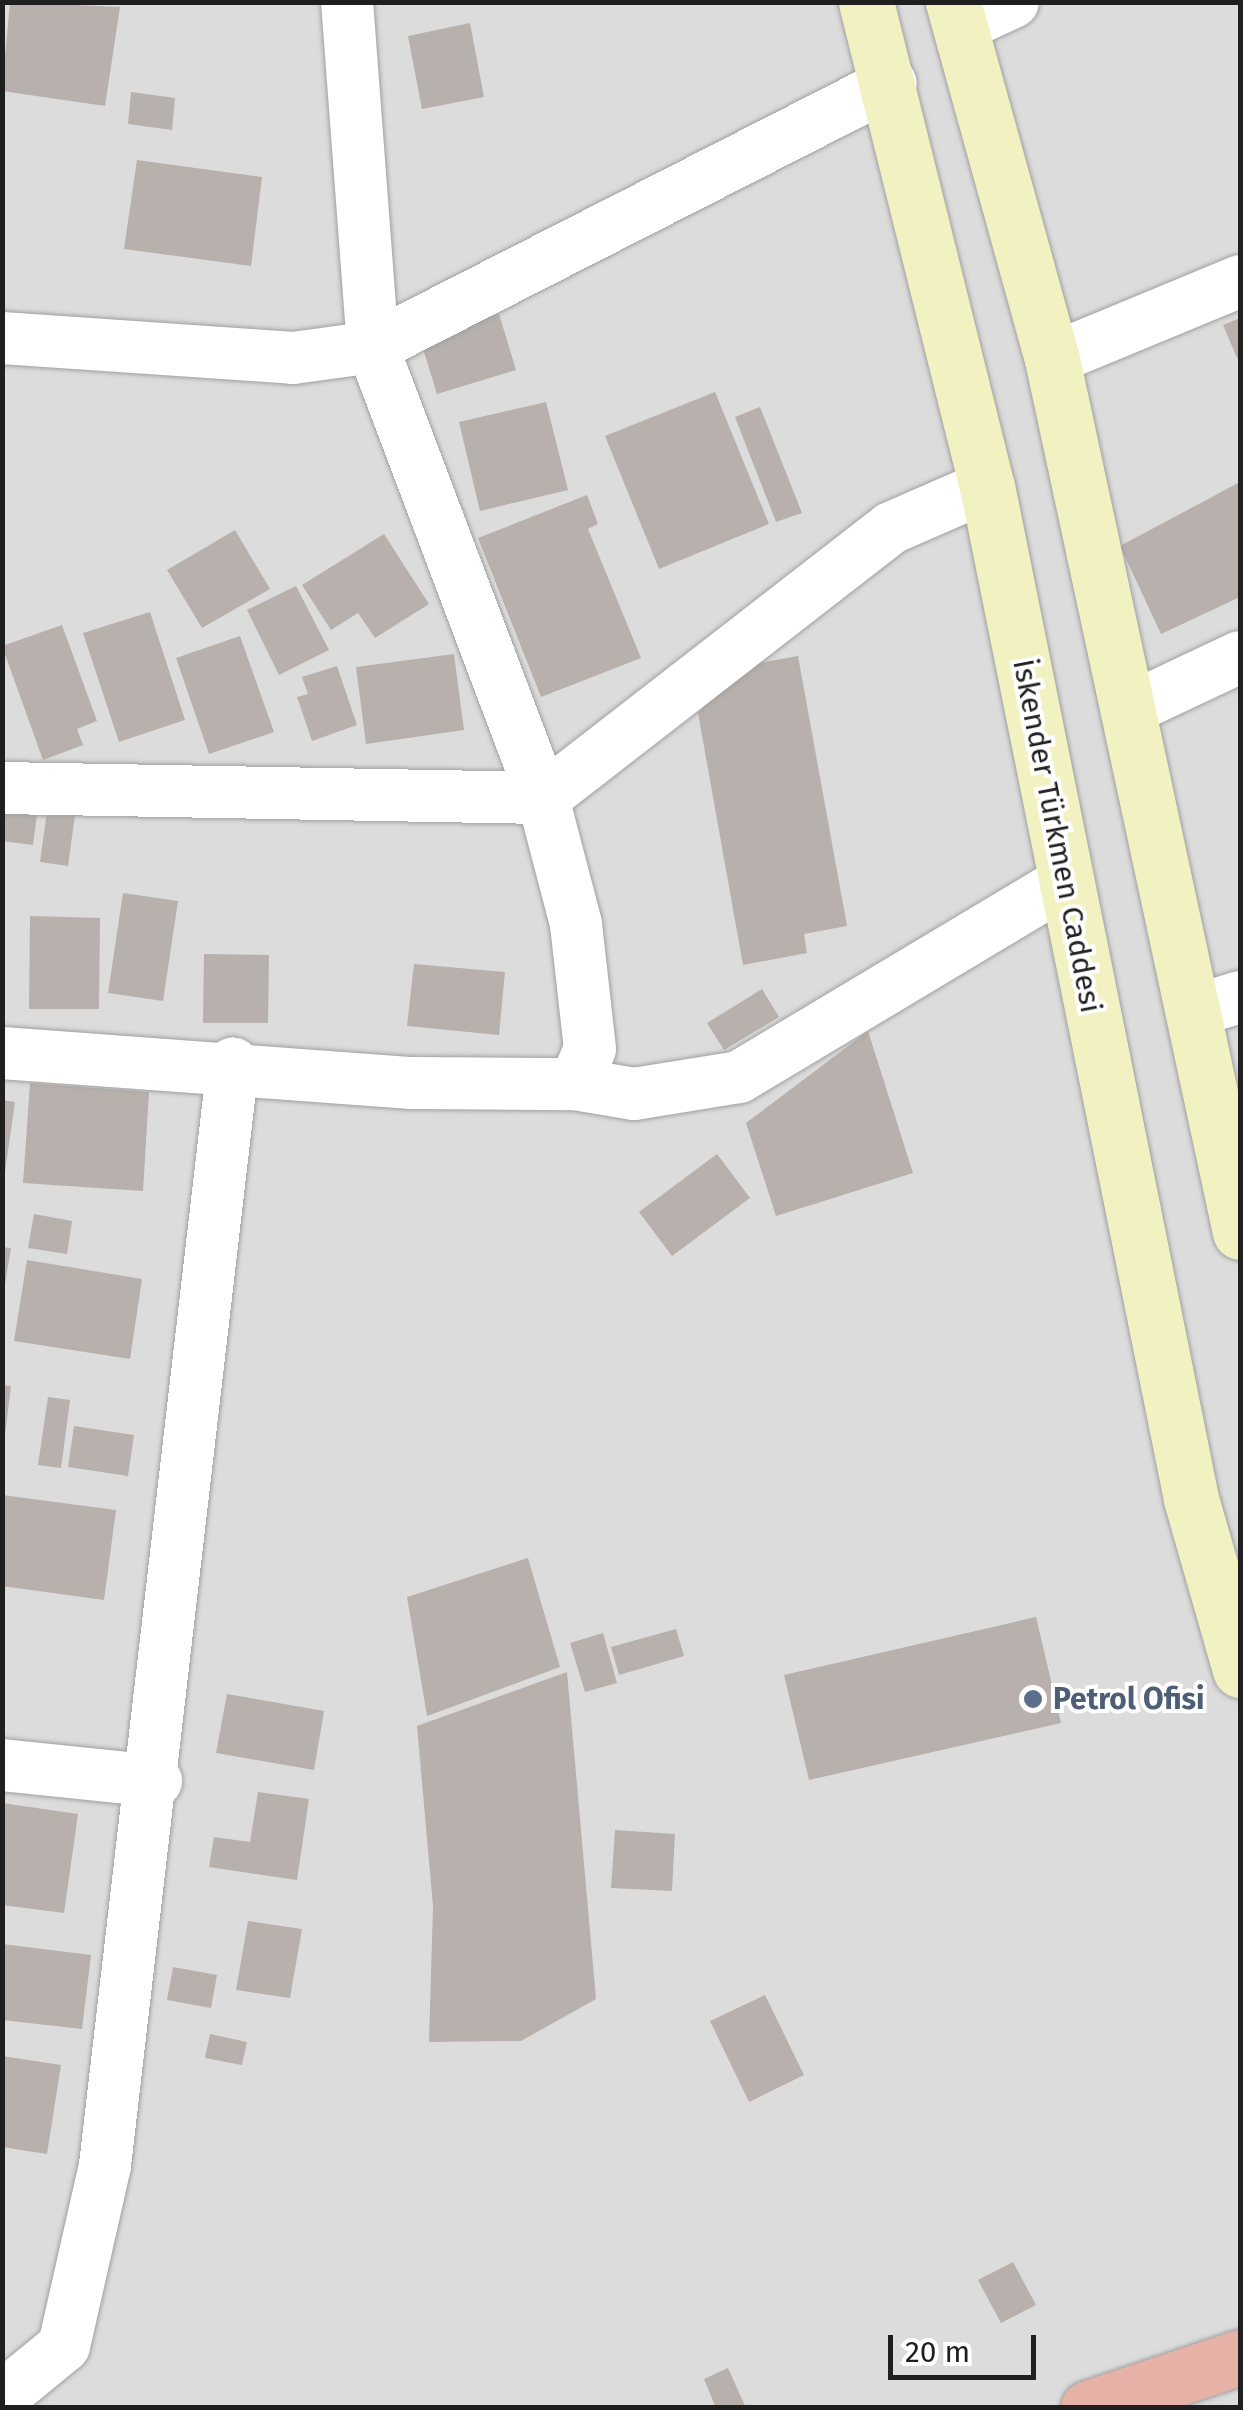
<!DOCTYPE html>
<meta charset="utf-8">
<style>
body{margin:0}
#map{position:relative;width:1243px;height:2410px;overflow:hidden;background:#eeebe6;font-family:"Fira Sans",sans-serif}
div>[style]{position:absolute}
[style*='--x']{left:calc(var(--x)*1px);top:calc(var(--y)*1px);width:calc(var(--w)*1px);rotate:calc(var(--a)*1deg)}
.residential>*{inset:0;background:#dcdcdc}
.building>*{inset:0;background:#b7b0ac}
.roads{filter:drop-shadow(0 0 2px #a0a0a0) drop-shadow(0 0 2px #a0a0a0)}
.minor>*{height:52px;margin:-26px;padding:0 26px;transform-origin:26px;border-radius:26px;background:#fff}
.secondary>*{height:55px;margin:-27.5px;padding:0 27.5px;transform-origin:27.5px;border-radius:27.5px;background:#f2f1c1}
.trunk>*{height:55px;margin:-27.5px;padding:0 27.5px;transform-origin:27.5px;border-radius:27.5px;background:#e6b2a8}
.dots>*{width:28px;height:28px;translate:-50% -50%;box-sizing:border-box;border:5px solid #fff;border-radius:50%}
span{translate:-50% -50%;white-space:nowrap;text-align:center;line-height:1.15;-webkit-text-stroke:8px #fff;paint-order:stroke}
.street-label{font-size:30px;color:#1f1f1f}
.service-label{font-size:30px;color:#4e5e75;font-weight:700}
.left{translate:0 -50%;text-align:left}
.frame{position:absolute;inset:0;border:5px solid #1f1f1f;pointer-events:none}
.scale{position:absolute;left:888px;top:2335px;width:148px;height:45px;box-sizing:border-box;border:5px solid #1f1f1f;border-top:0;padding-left:12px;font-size:30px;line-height:35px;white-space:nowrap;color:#1f1f1f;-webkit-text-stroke:8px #fff;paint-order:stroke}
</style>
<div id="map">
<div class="residential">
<div style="clip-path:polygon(3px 3px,1240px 3px,1240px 2407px,3px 2407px)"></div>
</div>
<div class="building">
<div style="clip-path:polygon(10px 2px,120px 7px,105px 106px,2px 91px)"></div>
<div style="clip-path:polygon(470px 23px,484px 97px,422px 109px,408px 36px)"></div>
<div style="clip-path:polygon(131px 92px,175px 98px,172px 130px,128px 124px)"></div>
<div style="clip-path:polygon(137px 160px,262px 177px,251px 266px,124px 249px)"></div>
<div style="clip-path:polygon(499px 314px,516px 370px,437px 394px,420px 339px)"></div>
<div style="clip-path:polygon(1240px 318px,1240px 357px,1237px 358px,1223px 325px)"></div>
<div style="clip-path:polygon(715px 392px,769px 524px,659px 569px,605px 436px)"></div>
<div style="clip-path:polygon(546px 402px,568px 490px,480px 511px,459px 422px)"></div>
<div style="clip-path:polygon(760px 407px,802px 513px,776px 522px,735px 417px)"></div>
<div style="clip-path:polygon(1240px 482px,1240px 597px,1161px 634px,1120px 546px)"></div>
<div style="clip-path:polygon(587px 495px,598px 524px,588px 529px,641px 658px,541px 697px,478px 538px)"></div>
<div style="clip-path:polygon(235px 530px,270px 589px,202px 628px,167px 570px)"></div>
<div style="clip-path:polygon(384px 534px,429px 604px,375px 638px,358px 613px,331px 630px,302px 585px)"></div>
<div style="clip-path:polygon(296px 586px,329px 650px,279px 675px,247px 610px)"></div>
<div style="clip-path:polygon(150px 612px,185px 720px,119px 742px,83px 633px)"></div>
<div style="clip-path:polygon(62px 625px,97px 721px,77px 729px,83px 745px,43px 760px,2px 646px)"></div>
<div style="clip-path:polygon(240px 636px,274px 732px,209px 754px,176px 658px)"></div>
<div style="clip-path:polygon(454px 654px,464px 730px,366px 744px,356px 667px)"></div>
<div style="clip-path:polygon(798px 656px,847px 926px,804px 934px,807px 953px,743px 965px,698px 713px,742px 666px)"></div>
<div style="clip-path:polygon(337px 666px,357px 725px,312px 741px,297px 697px,308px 694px,302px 677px)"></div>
<div style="clip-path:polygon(2px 802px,38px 807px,33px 845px,2px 841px)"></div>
<div style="clip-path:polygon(47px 811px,75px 815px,68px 866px,40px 862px)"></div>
<div style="clip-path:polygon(123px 893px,178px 901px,163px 1001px,108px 993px)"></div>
<div style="clip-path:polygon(30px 916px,100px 918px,99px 1009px,29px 1009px)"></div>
<div style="clip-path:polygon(204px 954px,269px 955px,268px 1023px,203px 1023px)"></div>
<div style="clip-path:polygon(414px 964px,505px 972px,499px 1035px,407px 1026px)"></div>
<div style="clip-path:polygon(762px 989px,779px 1017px,724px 1050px,707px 1023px)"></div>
<div style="clip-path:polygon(868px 1031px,913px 1173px,776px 1216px,746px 1123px)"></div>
<div style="clip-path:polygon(30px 1083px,149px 1092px,143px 1191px,23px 1183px)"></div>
<div style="clip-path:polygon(2px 1100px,15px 1102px,5px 1172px,2px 1172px)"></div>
<div style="clip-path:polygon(717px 1154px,750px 1198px,672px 1256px,639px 1212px)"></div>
<div style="clip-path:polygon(34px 1214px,72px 1221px,67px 1254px,28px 1248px)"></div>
<div style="clip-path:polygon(2px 1247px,11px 1248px,5px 1284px,2px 1284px)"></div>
<div style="clip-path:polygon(27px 1260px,142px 1279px,130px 1359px,14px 1341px)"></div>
<div style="clip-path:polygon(2px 1385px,11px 1386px,5px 1435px,2px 1434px)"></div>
<div style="clip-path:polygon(48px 1397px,70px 1400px,61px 1468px,38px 1465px)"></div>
<div style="clip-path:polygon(74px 1426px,134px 1435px,128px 1476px,68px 1467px)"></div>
<div style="clip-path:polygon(2px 1495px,116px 1510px,104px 1600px,2px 1586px)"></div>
<div style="clip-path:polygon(528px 1558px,560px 1667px,427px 1716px,407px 1597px)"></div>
<div style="clip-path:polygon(1036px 1617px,1061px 1723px,809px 1780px,784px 1675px)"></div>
<div style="clip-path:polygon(676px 1629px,684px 1656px,619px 1675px,611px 1647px)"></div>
<div style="clip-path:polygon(603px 1633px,617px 1683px,585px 1692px,570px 1643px)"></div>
<div style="clip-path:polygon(567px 1672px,596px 1999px,521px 2041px,429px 2042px,433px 1906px,417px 1726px)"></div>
<div style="clip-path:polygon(227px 1694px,324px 1711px,314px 1770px,216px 1753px)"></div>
<div style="clip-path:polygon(258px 1792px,309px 1799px,297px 1880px,209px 1867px,214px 1837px,250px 1842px)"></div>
<div style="clip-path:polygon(2px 1803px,78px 1814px,64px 1913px,2px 1905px)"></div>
<div style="clip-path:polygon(615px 1830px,675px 1834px,672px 1891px,611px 1888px)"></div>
<div style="clip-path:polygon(248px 1921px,302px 1929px,290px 1998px,236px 1990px)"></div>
<div style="clip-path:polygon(2px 1944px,91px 1955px,82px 2029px,2px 2020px)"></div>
<div style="clip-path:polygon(173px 1967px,217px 1975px,211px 2008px,167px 2000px)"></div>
<div style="clip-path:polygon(765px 1995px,804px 2075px,749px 2102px,710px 2021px)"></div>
<div style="clip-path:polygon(210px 2034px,247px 2042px,242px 2065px,205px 2058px)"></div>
<div style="clip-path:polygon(2px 2056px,61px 2065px,47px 2154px,2px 2147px)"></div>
<div style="clip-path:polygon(1013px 2262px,1036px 2305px,1001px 2323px,978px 2280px)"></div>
<div style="clip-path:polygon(728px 2368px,746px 2408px,716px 2408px,704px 2379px)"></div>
</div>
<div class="roads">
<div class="minor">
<div style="--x:961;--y:26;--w:57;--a:-24.8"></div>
<div style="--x:2;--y:338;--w:292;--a:3.9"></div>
<div style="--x:293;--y:358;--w:81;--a:-7.8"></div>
<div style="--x:373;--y:347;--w:346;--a:-94.3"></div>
<div style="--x:1052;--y:359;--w:204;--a:-22.5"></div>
<div style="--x:1132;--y:708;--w:119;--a:-25.3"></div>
<div style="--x:2;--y:788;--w:541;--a:1.06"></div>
<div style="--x:543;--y:798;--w:440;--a:-37.8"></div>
<div style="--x:891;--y:528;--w:105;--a:-23.6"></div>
<div style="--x:1198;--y:1010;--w:44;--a:-17.2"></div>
<div style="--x:2;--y:1053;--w:411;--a:4.2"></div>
<div style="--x:412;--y:1083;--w:163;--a:0.4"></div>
<div style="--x:575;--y:1084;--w:38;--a:-67"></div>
<div style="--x:590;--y:1049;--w:126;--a:-96.4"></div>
<div style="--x:576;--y:924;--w:130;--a:-104.7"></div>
<div style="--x:543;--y:798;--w:482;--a:-110.7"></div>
<div style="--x:373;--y:347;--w:581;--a:-27.01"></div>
<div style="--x:575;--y:1084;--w:60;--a:9.6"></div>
<div style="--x:634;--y:1094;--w:106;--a:-9.2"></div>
<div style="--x:739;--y:1077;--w:382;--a:-30.9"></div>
<div style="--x:2;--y:1765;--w:155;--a:5.9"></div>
<div style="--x:2;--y:2397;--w:80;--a:-39.4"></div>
<div style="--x:64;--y:2346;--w:186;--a:-77.2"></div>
<div style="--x:105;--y:2165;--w:1109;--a:-83.37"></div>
</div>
<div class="secondary">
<div style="--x:866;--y:2;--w:499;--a:76"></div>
<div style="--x:987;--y:486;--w:1033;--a:78.61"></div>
<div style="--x:1191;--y:1499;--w:178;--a:74"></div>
<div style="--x:953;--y:2;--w:370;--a:74.5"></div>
<div style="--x:1052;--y:359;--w:893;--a:77.85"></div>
</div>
<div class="trunk">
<div style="--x:1088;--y:2408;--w:160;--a:-18.5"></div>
</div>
</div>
<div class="dots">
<div style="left:1033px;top:1699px;background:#5c6f8a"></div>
</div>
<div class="street-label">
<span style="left:1057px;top:836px;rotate:79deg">İskender Türkmen Caddesi</span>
</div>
<div class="service-label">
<span class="left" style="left:1053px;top:1699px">Petrol Ofisi</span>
</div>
<div class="frame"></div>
<div class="scale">20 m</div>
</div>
